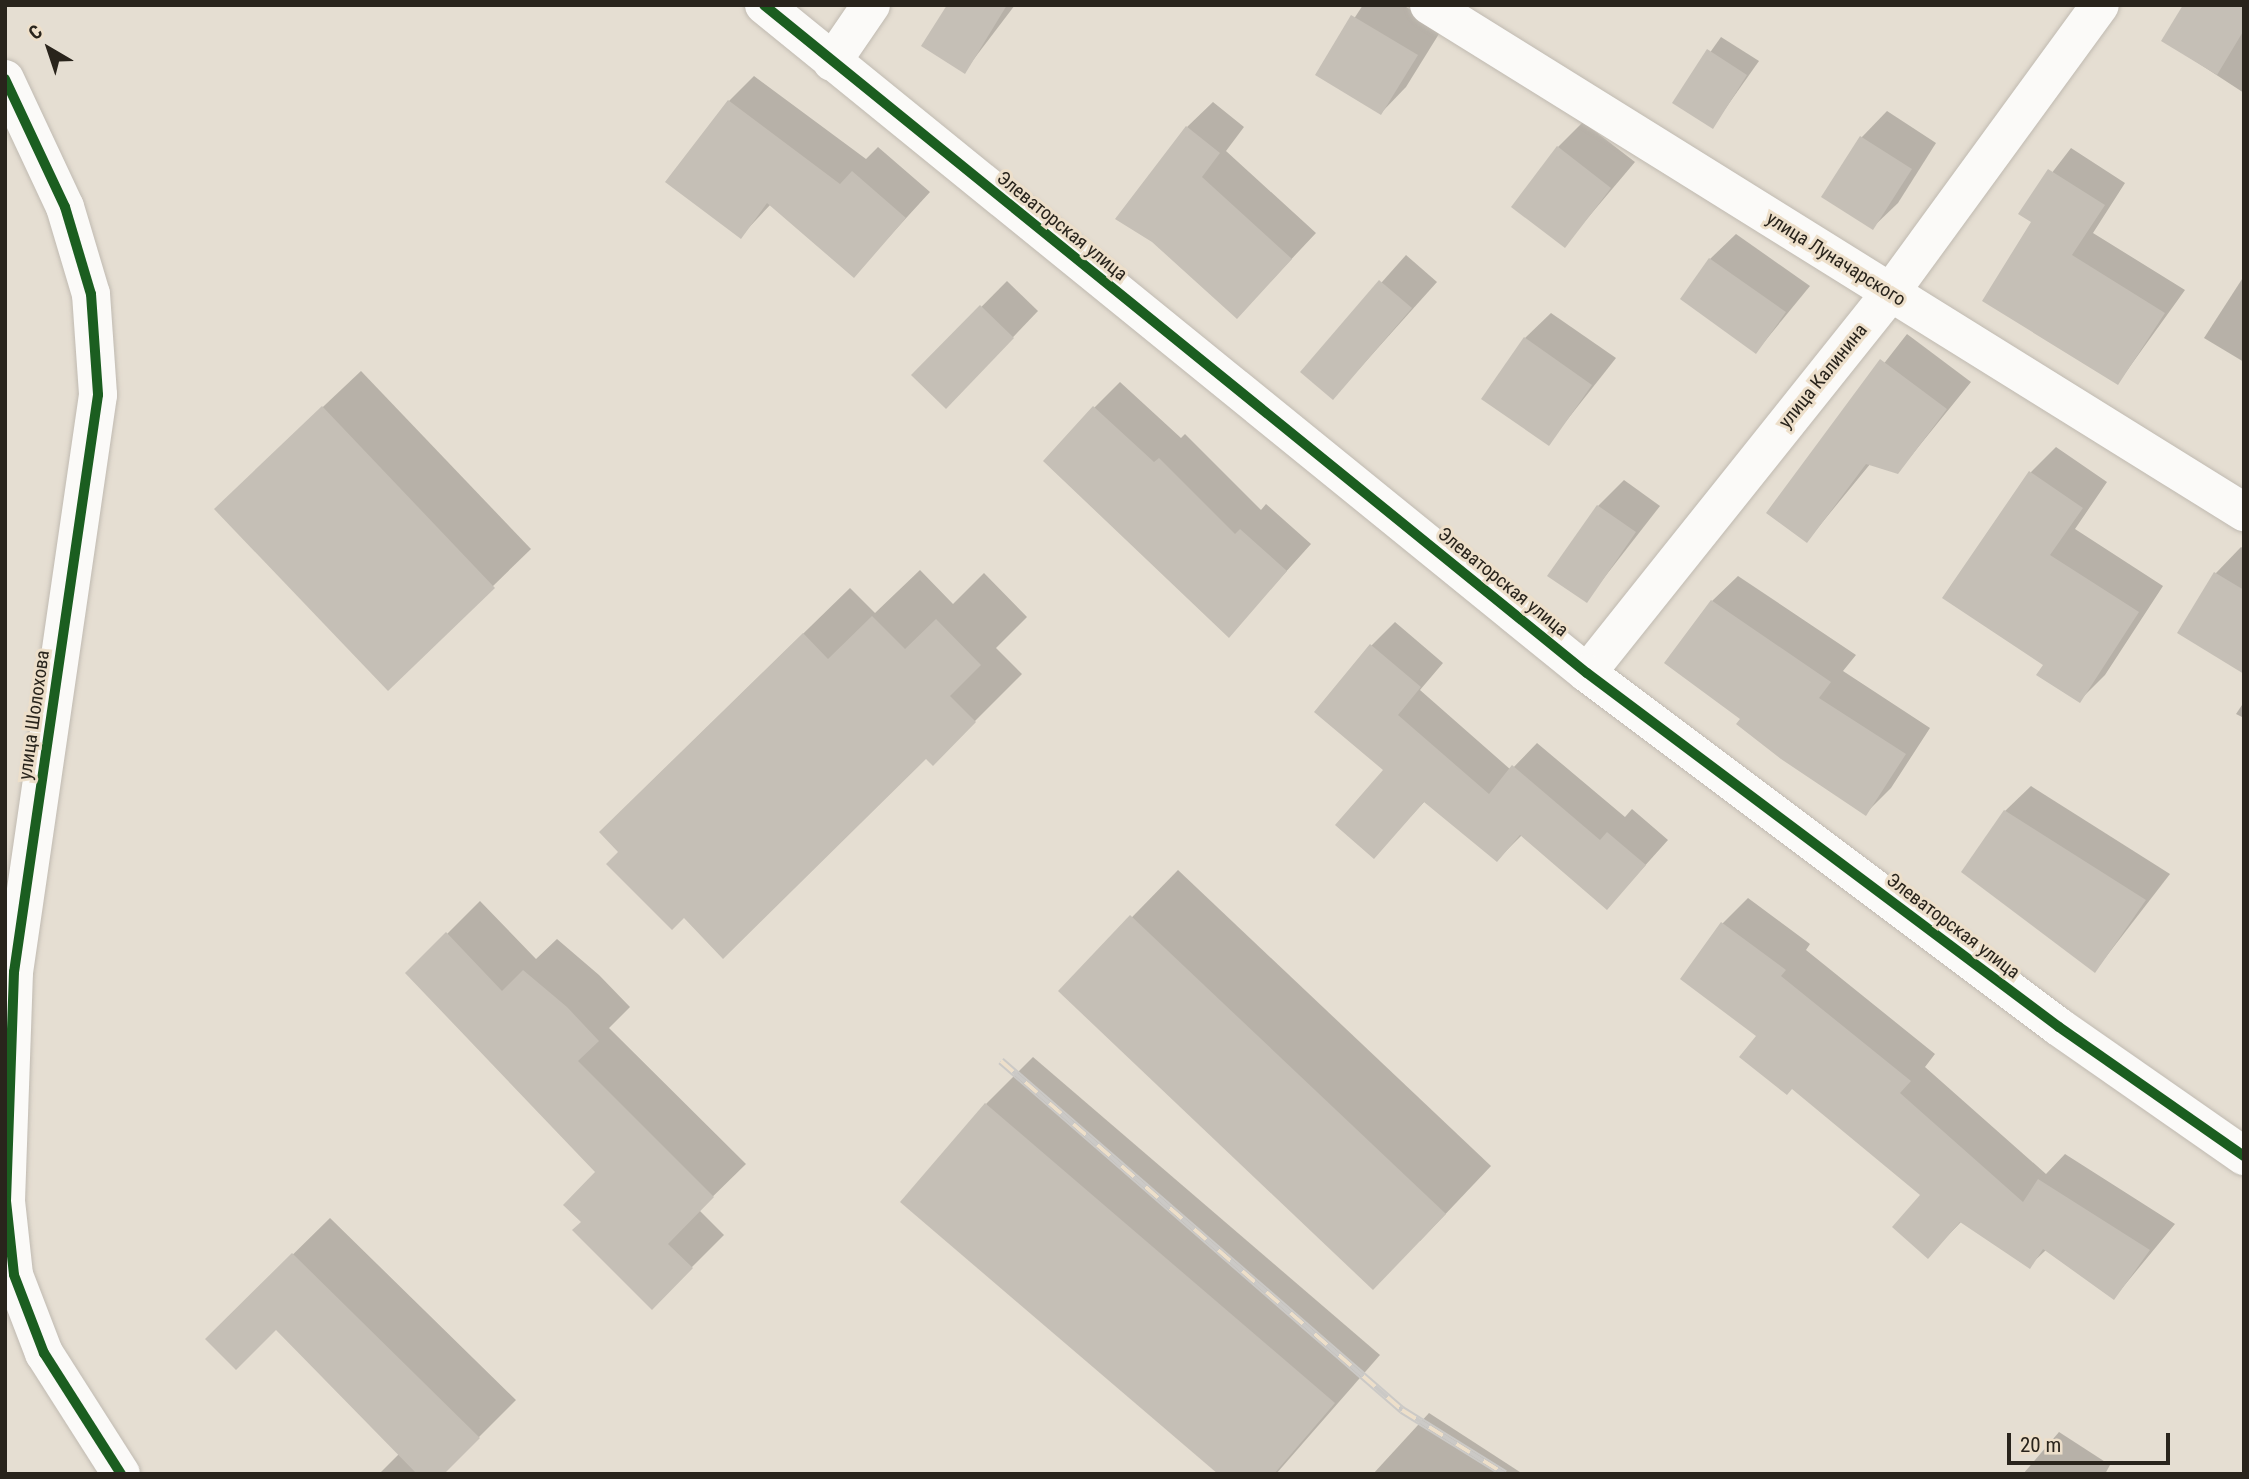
<!DOCTYPE html>
<meta charset="utf-8">
<style>
body{margin:0}
#map{position:relative;width:2249px;height:1479px;overflow:hidden;background:#e5ded2;font-family:"Roboto Condensed",sans-serif}
div>[style]{position:absolute}
[style*='--x']{left:calc(var(--x)*1px);top:calc(var(--y)*1px);width:calc(var(--w)*1px);rotate:calc(var(--a)*1deg)}
.shadow>*{inset:0;background:#0003}
.building>*{inset:0;background:#c5bfb6}
.roads{filter:drop-shadow(0 0 2px #c0bab1) drop-shadow(0 0 2px #c0bab1)}
.minor>*{height:38px;margin:-19px;padding:0 19px;transform-origin:19px;border-radius:19px;background:#fbfaf8}
.tertiary>*{height:38px;margin:-19px;padding:0 19px;transform-origin:19px;border-radius:19px;background:#fbfaf8}
.rail>*{height:8px;margin-top:-4px;transform-origin:0;background:repeating-linear-gradient(90deg,#eddfca 0 16px,#cbc9c6 0 32px);box-sizing:border-box;border-block:2px solid #cbc9c6}
.cycleway>*{height:10px;margin:-5px;padding:0 5px;transform-origin:5px;border-radius:5px;background:#1b5e20}
span{translate:-50% -50%;white-space:nowrap;text-align:center;line-height:1.15;-webkit-text-stroke:6px #eddfca;paint-order:stroke}
.street-label{font-size:19px;color:#29241c}
.frame{position:absolute;inset:0;border:7px solid #29241c;pointer-events:none}
.north{position:absolute;left:14px;top:14px;width:70px;height:70px;-webkit-text-stroke:5px #eddfca;paint-order:stroke;rotate:321deg;font-size:19px;font-weight:700;line-height:28px;text-align:center;color:#29241c}
.north::after{content:'';display:block;margin:auto;width:24px;height:32px;background:#29241c;clip-path:polygon(50% 0,100% 100%,50% 72%,0 100%)}
.scale{position:absolute;left:2007px;top:1433px;width:163px;height:32px;box-sizing:border-box;border:4px solid #29241c;border-top:0;padding-left:9px;font-size:21px;line-height:24px;white-space:nowrap;color:#29241c;-webkit-text-stroke:5px #eddfca;paint-order:stroke}
</style>
<div id="map">
<div class="shadow">
<div style="clip-path:polygon(949px 5px,1015px 5px,964px 72px)"></div>
<div style="clip-path:polygon(1363px 5px,1403px 5px,1442px 29px,1406px 87px,1381px 113px,1317px 75px)"></div>
<div style="clip-path:polygon(2244px 5px,2244px 93px,2163px 40px)"></div>
<div style="clip-path:polygon(1721px 37px,1759px 61px,1713px 126px,1675px 102px)"></div>
<div style="clip-path:polygon(754px 76px,866px 159px,878px 147px,930px 192px,854px 275px,771px 204px,741px 236px,729px 101px)"></div>
<div style="clip-path:polygon(1213px 102px,1244px 127px,1226px 151px,1316px 233px,1237px 317px,1187px 127px)"></div>
<div style="clip-path:polygon(1887px 111px,1936px 143px,1898px 203px,1872px 228px,1823px 196px,1862px 137px)"></div>
<div style="clip-path:polygon(1583px 122px,1635px 162px,1564px 246px,1558px 147px)"></div>
<div style="clip-path:polygon(2071px 148px,2125px 183px,2093px 233px,2185px 290px,2118px 383px,2034px 221px,2021px 213px)"></div>
<div style="clip-path:polygon(1736px 234px,1810px 286px,1756px 352px,1710px 259px)"></div>
<div style="clip-path:polygon(1406px 255px,1437px 282px,1333px 398px,1302px 372px)"></div>
<div style="clip-path:polygon(2244px 276px,2244px 362px,2204px 338px)"></div>
<div style="clip-path:polygon(1007px 281px,1038px 311px,971px 381px,914px 375px)"></div>
<div style="clip-path:polygon(1551px 313px,1616px 358px,1548px 444px,1525px 338px)"></div>
<div style="clip-path:polygon(1907px 334px,1971px 382px,1898px 472px,1871px 463px,1807px 541px,1768px 512px)"></div>
<div style="clip-path:polygon(361px 371px,531px 549px,388px 688px,254px 472px)"></div>
<div style="clip-path:polygon(1120px 382px,1181px 438px,1185px 434px,1261px 510px,1266px 504px,1311px 544px,1229px 635px,1094px 408px)"></div>
<div style="clip-path:polygon(2056px 447px,2107px 482px,2075px 529px,2163px 586px,2105px 675px,2079px 701px,2045px 665px,2031px 472px)"></div>
<div style="clip-path:polygon(1624px 480px,1660px 506px,1586px 601px,1598px 506px)"></div>
<div style="clip-path:polygon(2241px 547px,2244px 549px,2244px 672px,2179px 632px,2216px 573px)"></div>
<div style="clip-path:polygon(920px 570px,953px 604px,984px 573px,1027px 617px,996px 648px,1022px 674px,933px 763px,926px 757px,621px 852px,648px 785px,850px 588px,875px 613px)"></div>
<div style="clip-path:polygon(1738px 576px,1856px 655px,1843px 671px,1930px 728px,1891px 788px,1866px 813px,1742px 718px,1712px 601px)"></div>
<div style="clip-path:polygon(1395px 622px,1443px 663px,1420px 690px,1511px 770px,1537px 743px,1625px 817px,1632px 809px,1668px 840px,1607px 908px,1522px 835px,1497px 860px,1425px 801px,1373px 857px,1385px 770px,1371px 646px)"></div>
<div style="clip-path:polygon(2244px 702px,2244px 718px,2236px 714px)"></div>
<div style="clip-path:polygon(2031px 786px,2170px 874px,2095px 971px,2005px 811px)"></div>
<div style="clip-path:polygon(1178px 870px,1491px 1166px,1420px 1241px,1060px 991px)"></div>
<div style="clip-path:polygon(1748px 898px,1810px 944px,1806px 950px,1935px 1054px,1925px 1067px,2046px 1174px,2065px 1154px,2175px 1224px,2114px 1298px,2046px 1250px,2029px 1266px,1962px 1221px,1928px 1256px,1922px 1195px,1758px 1035px,1722px 924px)"></div>
<div style="clip-path:polygon(480px 901px,536px 959px,557px 939px,599px 975px,630px 1007px,609px 1028px,746px 1164px,699px 1210px,724px 1235px,652px 1307px,583px 1221px,597px 1173px,408px 973px)"></div>
<div style="clip-path:polygon(1033px 1057px,1380px 1355px,1276px 1474px,1221px 1474px,986px 1104px)"></div>
<div style="clip-path:polygon(330px 1218px,516px 1400px,442px 1474px,379px 1474px,400px 1453px,276px 1328px,207px 1339px)"></div>
<div style="clip-path:polygon(1429px 1413px,1523px 1474px,1373px 1474px)"></div>
<div style="clip-path:polygon(2059px 1432px,2110px 1465px,2105px 1474px,2023px 1474px)"></div>
</div>
<div class="building">
<div style="clip-path:polygon(947px 5px,1007px 5px,965px 74px,921px 46px)"></div>
<div style="clip-path:polygon(2183px 5px,2244px 5px,2244px 30px,2217px 75px,2161px 41px)"></div>
<div style="clip-path:polygon(1351px 15px,1418px 55px,1381px 115px,1315px 75px)"></div>
<div style="clip-path:polygon(1707px 49px,1747px 75px,1713px 129px,1672px 103px)"></div>
<div style="clip-path:polygon(728px 100px,840px 184px,852px 171px,906px 218px,854px 278px,767px 203px,741px 239px,665px 182px)"></div>
<div style="clip-path:polygon(1186px 126px,1220px 153px,1202px 177px,1292px 259px,1237px 319px,1152px 242px,1115px 219px)"></div>
<div style="clip-path:polygon(1860px 136px,1912px 169px,1873px 230px,1821px 197px)"></div>
<div style="clip-path:polygon(1557px 146px,1611px 188px,1565px 248px,1511px 207px)"></div>
<div style="clip-path:polygon(2048px 169px,2105px 205px,2072px 255px,2165px 313px,2118px 385px,1982px 301px,2031px 222px,2018px 214px)"></div>
<div style="clip-path:polygon(1709px 258px,1786px 312px,1756px 354px,1680px 299px)"></div>
<div style="clip-path:polygon(1379px 280px,1412px 308px,1333px 400px,1300px 372px)"></div>
<div style="clip-path:polygon(980px 305px,1014px 338px,946px 409px,911px 375px)"></div>
<div style="clip-path:polygon(1524px 337px,1592px 385px,1549px 446px,1481px 399px)"></div>
<div style="clip-path:polygon(1880px 359px,1947px 409px,1898px 474px,1866px 464px,1807px 543px,1766px 513px)"></div>
<div style="clip-path:polygon(322px 406px,495px 588px,388px 691px,214px 509px)"></div>
<div style="clip-path:polygon(1093px 406px,1154px 462px,1159px 458px,1235px 534px,1240px 529px,1287px 571px,1229px 638px,1043px 461px)"></div>
<div style="clip-path:polygon(2029px 471px,2083px 508px,2050px 555px,2139px 612px,2080px 703px,2036px 675px,2043px 665px,1942px 598px)"></div>
<div style="clip-path:polygon(1597px 505px,1636px 532px,1587px 603px,1547px 576px)"></div>
<div style="clip-path:polygon(2214px 572px,2244px 590px,2244px 674px,2177px 633px)"></div>
<div style="clip-path:polygon(1711px 600px,1831px 682px,1819px 698px,1906px 754px,1866px 816px,1781px 759px,1736px 724px,1740px 719px,1664px 663px)"></div>
<div style="clip-path:polygon(872px 616px,905px 649px,936px 619px,981px 665px,950px 696px,976px 722px,933px 766px,926px 759px,723px 959px,684px 918px,672px 930px,606px 864px,618px 852px,599px 832px,803px 633px,828px 659px)"></div>
<div style="clip-path:polygon(1370px 644px,1421px 687px,1398px 715px,1489px 794px,1512px 765px,1600px 840px,1607px 832px,1646px 865px,1607px 910px,1520px 835px,1497px 862px,1424px 802px,1374px 859px,1335px 825px,1383px 770px,1314px 712px)"></div>
<div style="clip-path:polygon(2004px 810px,2146px 900px,2095px 973px,1961px 872px)"></div>
<div style="clip-path:polygon(1130px 915px,1446px 1214px,1373px 1290px,1058px 991px)"></div>
<div style="clip-path:polygon(1721px 922px,1786px 970px,1781px 976px,1911px 1081px,1900px 1093px,2023px 1202px,2038px 1179px,2150px 1250px,2114px 1300px,2043px 1249px,2030px 1269px,1960px 1222px,1928px 1259px,1892px 1227px,1920px 1195px,1792px 1089px,1787px 1095px,1739px 1057px,1756px 1036px,1680px 979px)"></div>
<div style="clip-path:polygon(446px 932px,502px 991px,523px 970px,567px 1007px,599px 1041px,578px 1061px,714px 1197px,668px 1244px,693px 1268px,652px 1310px,572px 1230px,581px 1222px,563px 1205px,595px 1172px,405px 973px)"></div>
<div style="clip-path:polygon(985px 1103px,1335px 1403px,1274px 1474px,1218px 1474px,900px 1202px)"></div>
<div style="clip-path:polygon(292px 1253px,480px 1438px,444px 1474px,417px 1474px,276px 1330px,236px 1370px,205px 1339px)"></div>
</div>
<div class="roads">
<div class="minor">
<div style="--x:1429;--y:5;--w:960;--a:31.89"></div>
<div style="--x:832;--y:62;--w:69;--a:-55.6"></div>
<div style="--x:1587;--y:673;--w:486;--a:-51.4"></div>
<div style="--x:1890;--y:293;--w:356;--a:-53.9"></div>
</div>
<div class="tertiary">
<div style="--x:764;--y:5;--w:1060;--a:39.07"></div>
<div style="--x:1587;--y:673;--w:590;--a:36.87"></div>
<div style="--x:2059;--y:1027;--w:226;--a:34.9"></div>
<div style="--x:5;--y:79;--w:141;--a:64.9"></div>
<div style="--x:65;--y:207;--w:91;--a:73.4"></div>
<div style="--x:91;--y:294;--w:101;--a:86"></div>
<div style="--x:98;--y:395;--w:583;--a:98.28"></div>
<div style="--x:14;--y:972;--w:229;--a:92"></div>
<div style="--x:6;--y:1201;--w:74;--a:83.8"></div>
<div style="--x:14;--y:1275;--w:84;--a:69"></div>
<div style="--x:44;--y:1353;--w:143;--a:57.5"></div>
</div>
</div>
<div class="rail">
<div style="--x:1001;--y:1061;--w:532;--a:41.03"></div>
<div style="--x:1402;--y:1410;--w:121;--a:31.9"></div>
</div>
<div class="cycleway">
<div style="--x:764;--y:5;--w:1060;--a:39.07"></div>
<div style="--x:1587;--y:673;--w:590;--a:36.87"></div>
<div style="--x:2059;--y:1027;--w:226;--a:34.9"></div>
<div style="--x:5;--y:79;--w:141;--a:64.9"></div>
<div style="--x:65;--y:207;--w:91;--a:73.4"></div>
<div style="--x:91;--y:294;--w:101;--a:86"></div>
<div style="--x:98;--y:395;--w:583;--a:98.28"></div>
<div style="--x:14;--y:972;--w:229;--a:92"></div>
<div style="--x:6;--y:1201;--w:74;--a:83.8"></div>
<div style="--x:14;--y:1275;--w:84;--a:69"></div>
<div style="--x:44;--y:1353;--w:143;--a:57.5"></div>
</div>
<div class="street-label">
<span style="left:1062px;top:226px;rotate:39deg">Элеваторская улица</span>
<span style="left:1836px;top:259px;rotate:32deg">улица Луначарского</span>
<span style="left:1823px;top:376px;rotate:-51deg">улица Калинина</span>
<span style="left:1503px;top:582px;rotate:39deg">Элеваторская улица</span>
<span style="left:34px;top:715px;rotate:-82deg">улица Шолохова</span>
<span style="left:1953px;top:926px;rotate:37deg">Элеваторская улица</span>
</div>
<div class="frame"></div>
<div class="north">С</div>
<div class="scale">20 m</div>
</div>
